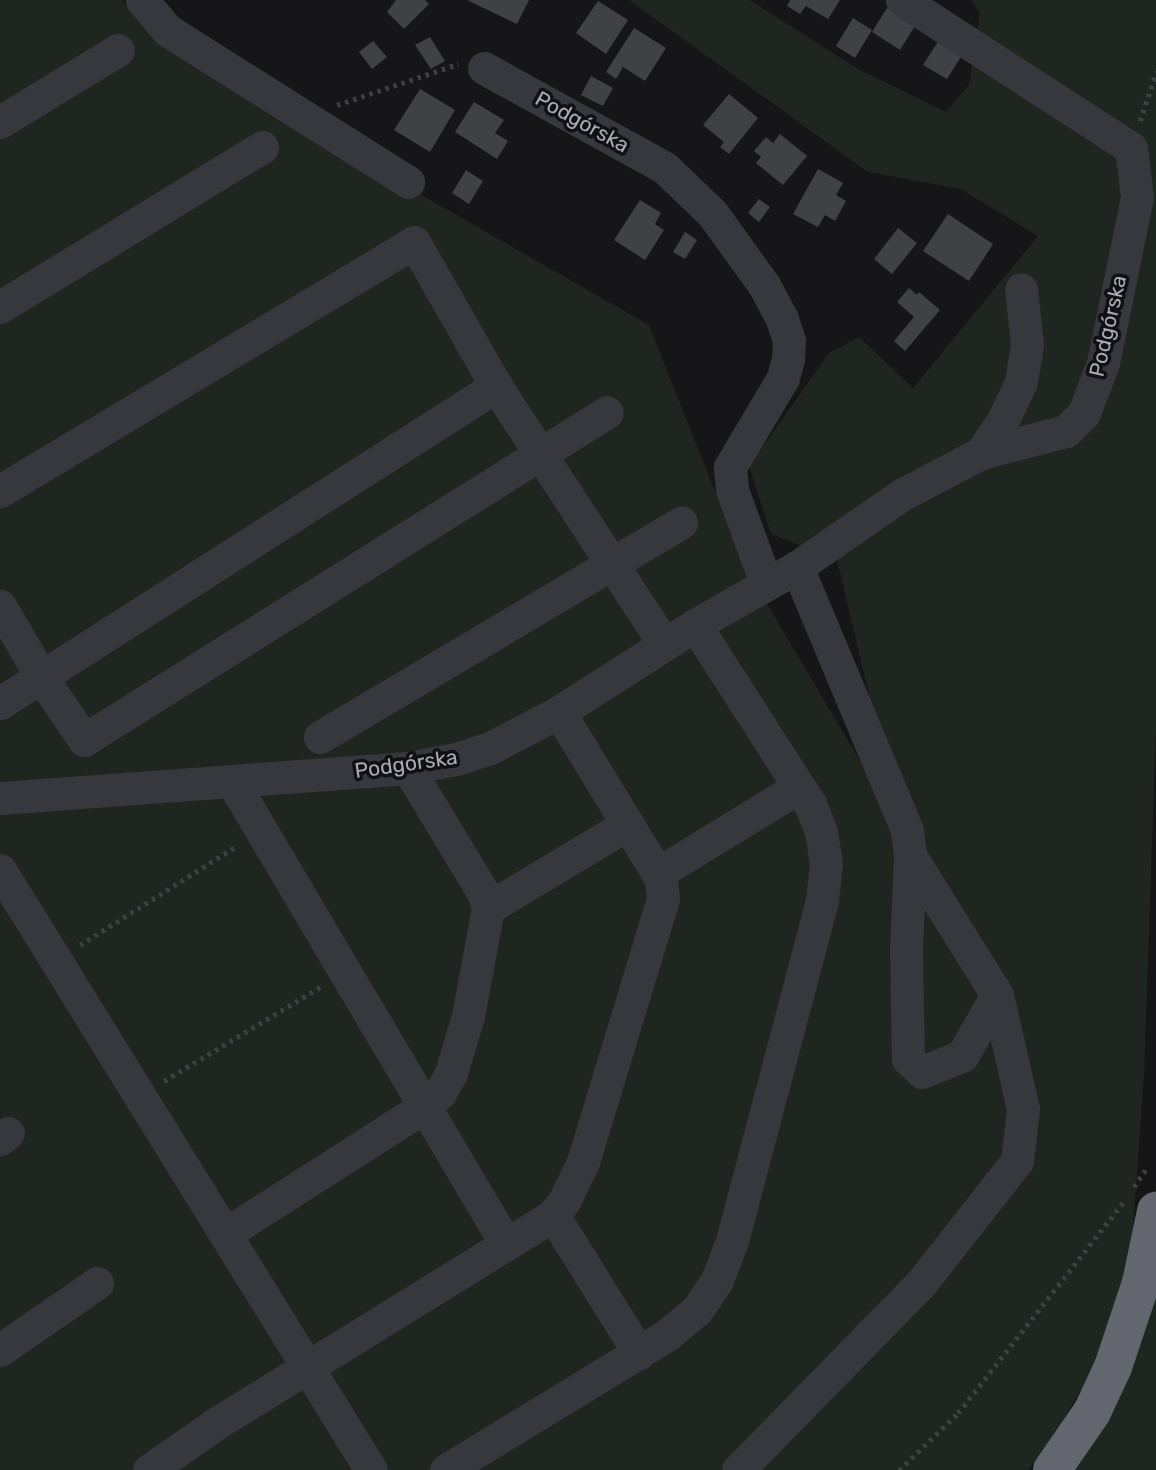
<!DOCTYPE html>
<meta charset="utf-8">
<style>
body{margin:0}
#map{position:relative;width:1156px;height:1470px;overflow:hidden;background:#161618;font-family:Rubik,sans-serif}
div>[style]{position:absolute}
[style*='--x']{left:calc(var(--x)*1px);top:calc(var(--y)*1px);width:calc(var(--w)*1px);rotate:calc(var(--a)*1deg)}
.green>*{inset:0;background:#1e261f}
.building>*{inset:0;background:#404145}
.path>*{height:4.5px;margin-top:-2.25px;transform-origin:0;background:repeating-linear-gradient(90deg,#3d3f44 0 3.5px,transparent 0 8.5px)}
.minor>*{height:33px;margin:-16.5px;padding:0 16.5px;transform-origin:16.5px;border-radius:16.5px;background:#37383d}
.highway>*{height:38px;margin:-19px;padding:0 19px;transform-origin:19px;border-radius:19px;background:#63666e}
span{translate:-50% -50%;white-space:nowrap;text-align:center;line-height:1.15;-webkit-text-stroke:7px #111113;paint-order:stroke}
.street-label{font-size:21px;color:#a8adb8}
</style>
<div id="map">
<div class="green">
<div style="clip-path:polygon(0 0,122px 0,173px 53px,649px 325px,744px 565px,901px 830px,837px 560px,771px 534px,749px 466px,829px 353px,859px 337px,913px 388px,1038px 236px,961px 189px,868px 172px,629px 0,750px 0,858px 69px,946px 112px,969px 85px,980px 13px,971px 0,1156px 0,1156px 728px,1144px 1074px,1131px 1256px,1092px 1370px,1048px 1447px,1028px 1470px,0 1470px)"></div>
<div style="clip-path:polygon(1156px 1256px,1156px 1470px,1062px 1470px)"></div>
</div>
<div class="building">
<div style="clip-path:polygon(396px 0,425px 0,429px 4px,404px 29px,387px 12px)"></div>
<div style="clip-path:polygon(467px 0,529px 0,517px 24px)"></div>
<div style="clip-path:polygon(790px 0,840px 0,828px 19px,806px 6px,800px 14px,787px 6px)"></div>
<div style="clip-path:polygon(598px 1px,628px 20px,606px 54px,576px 33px)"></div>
<div style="clip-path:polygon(887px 8px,915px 26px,900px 50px,872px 32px)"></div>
<div style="clip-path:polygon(853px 18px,872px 30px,855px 58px,836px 46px)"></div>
<div style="clip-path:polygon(634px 28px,666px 48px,645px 81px,623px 67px,616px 79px,606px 72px)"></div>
<div style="clip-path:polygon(430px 37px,445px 61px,431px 69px,415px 45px)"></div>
<div style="clip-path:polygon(939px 40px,962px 55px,947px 79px,923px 65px)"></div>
<div style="clip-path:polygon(373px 41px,387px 57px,372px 69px,359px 52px)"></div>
<div style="clip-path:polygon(591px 76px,613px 88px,603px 106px,581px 95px)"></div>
<div style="clip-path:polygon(420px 89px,455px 110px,430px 152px,394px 130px)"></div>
<div style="clip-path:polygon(729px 94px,758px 118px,729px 154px,720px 147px,724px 142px,703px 125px)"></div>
<div style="clip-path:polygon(474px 102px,504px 120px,495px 133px,508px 141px,497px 159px,455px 132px)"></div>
<div style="clip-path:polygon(780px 134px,807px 156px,783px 185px,756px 163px,761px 157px,754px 151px,766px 137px,773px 143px)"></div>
<div style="clip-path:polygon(818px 169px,843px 183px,836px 195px,846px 201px,835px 221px,825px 215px,818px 227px,793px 214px)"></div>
<div style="clip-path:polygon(466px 170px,483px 181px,469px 204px,452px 193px)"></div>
<div style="clip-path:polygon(759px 199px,770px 207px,759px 222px,748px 213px)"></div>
<div style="clip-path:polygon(640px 200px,661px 213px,655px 224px,664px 230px,645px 260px,614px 240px)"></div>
<div style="clip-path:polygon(948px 214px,993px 244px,969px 281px,923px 251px)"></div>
<div style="clip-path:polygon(898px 228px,917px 243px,892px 274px,874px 259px)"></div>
<div style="clip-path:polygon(685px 232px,697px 240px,685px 259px,673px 252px)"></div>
<div style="clip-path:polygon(909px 288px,917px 295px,919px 292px,940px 310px,905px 351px,894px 341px,914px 317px,897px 302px)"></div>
</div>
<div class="path">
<div style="--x:337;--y:105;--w:128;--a:-18.7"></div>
<div style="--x:1140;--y:121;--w:52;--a:-71.9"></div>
<div style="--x:80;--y:945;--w:187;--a:-32.3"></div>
<div style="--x:164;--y:1081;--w:184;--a:-31"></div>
<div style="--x:1134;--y:1187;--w:22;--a:-56"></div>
<div style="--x:899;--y:1470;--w:82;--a:-44"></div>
<div style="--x:958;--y:1413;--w:271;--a:-51.9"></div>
</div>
<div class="minor">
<div style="--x:142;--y:0;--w:39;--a:50"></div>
<div style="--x:167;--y:30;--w:285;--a:32.2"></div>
<div style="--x:484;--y:68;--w:207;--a:28.9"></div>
<div style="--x:665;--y:168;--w:65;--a:43.8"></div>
<div style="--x:712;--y:213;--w:89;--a:54.2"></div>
<div style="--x:764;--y:285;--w:38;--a:62"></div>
<div style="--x:782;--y:319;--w:23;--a:72"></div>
<div style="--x:789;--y:341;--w:18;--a:93"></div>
<div style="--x:788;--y:359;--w:20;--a:105"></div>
<div style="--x:783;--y:378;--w:104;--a:120.8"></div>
<div style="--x:730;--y:467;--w:23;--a:85"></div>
<div style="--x:732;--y:490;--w:99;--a:69.9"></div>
<div style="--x:0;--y:122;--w:138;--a:-31.4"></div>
<div style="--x:0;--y:307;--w:307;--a:-31.4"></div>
<div style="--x:981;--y:453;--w:37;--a:-56"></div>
<div style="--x:1002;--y:422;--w:44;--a:-64.6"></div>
<div style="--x:1021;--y:382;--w:38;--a:-81"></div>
<div style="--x:1027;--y:344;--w:55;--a:-96.2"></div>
<div style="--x:0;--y:491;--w:483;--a:-31"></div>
<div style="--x:414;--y:242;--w:166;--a:60.3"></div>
<div style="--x:496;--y:386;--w:308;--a:56.9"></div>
<div style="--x:0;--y:606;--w:83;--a:59.7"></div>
<div style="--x:42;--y:678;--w:75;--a:55.9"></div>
<div style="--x:84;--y:740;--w:617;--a:-32.09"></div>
<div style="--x:0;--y:703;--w:589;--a:-32.58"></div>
<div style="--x:320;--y:737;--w:420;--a:-30.7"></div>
<div style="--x:232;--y:781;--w:538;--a:59.38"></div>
<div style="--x:0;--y:798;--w:409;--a:-4.2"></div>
<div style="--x:408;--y:768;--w:49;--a:-10.6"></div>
<div style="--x:456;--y:759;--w:38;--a:-18"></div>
<div style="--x:492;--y:747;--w:76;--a:-27.6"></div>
<div style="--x:559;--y:712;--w:161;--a:-32.6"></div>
<div style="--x:695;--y:625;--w:117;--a:-29.6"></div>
<div style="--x:797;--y:567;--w:129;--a:-34.6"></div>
<div style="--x:903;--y:494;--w:88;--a:-27.7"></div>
<div style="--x:981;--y:453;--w:88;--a:-14.5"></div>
<div style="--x:1066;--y:431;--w:25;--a:-45"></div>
<div style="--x:1084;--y:413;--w:53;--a:-69.2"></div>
<div style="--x:1103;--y:363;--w:169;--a:-78.4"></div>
<div style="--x:1137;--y:197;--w:49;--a:-97"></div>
<div style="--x:1131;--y:148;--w:273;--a:-147.1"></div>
<div style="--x:910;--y:855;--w:94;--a:92.4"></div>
<div style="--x:906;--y:949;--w:110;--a:89"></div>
<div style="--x:908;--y:1059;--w:19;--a:43"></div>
<div style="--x:922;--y:1072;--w:43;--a:-21.8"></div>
<div style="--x:962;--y:1056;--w:70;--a:-60.2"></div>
<div style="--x:0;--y:870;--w:705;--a:58.27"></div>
<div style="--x:658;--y:873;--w:165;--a:-31.4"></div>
<div style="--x:488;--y:908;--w:163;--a:-31"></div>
<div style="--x:0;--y:1139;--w:10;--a:-37"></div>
<div style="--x:553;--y:1215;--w:163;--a:58.1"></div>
<div style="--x:225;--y:1234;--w:237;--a:-32.6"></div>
<div style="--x:425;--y:1106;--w:20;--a:-41"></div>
<div style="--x:440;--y:1093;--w:23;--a:-61"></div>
<div style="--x:451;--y:1073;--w:59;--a:-73.4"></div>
<div style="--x:468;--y:1016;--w:110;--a:-79.5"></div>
<div style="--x:488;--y:908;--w:15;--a:-106"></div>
<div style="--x:484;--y:894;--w:147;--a:-121.1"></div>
<div style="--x:0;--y:1350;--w:118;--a:-34.6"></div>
<div style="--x:149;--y:1470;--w:86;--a:-34.6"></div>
<div style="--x:220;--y:1421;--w:392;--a:-31.7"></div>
<div style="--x:553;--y:1215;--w:18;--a:-52"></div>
<div style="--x:564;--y:1201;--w:43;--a:-64"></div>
<div style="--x:583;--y:1162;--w:275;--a:-73.1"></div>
<div style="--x:663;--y:899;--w:20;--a:-96"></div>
<div style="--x:661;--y:879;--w:196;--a:-121.4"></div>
<div style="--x:446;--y:1470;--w:259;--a:-31.4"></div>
<div style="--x:667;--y:1335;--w:39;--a:-40"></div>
<div style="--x:697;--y:1310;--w:36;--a:-56"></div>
<div style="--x:717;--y:1280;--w:42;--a:-69"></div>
<div style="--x:732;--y:1241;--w:352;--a:-75.2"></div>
<div style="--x:822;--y:901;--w:38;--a:-84"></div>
<div style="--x:826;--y:863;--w:31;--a:-99"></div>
<div style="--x:821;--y:832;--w:30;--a:-111"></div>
<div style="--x:810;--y:804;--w:213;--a:-122.7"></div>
<div style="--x:738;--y:1470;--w:263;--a:-45.6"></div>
<div style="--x:922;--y:1282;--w:154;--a:-51.9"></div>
<div style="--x:1017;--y:1161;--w:52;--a:-83.4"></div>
<div style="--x:1023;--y:1109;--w:117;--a:-102.8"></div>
<div style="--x:997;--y:995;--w:165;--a:-121.9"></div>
<div style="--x:910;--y:855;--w:25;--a:-97"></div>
<div style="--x:907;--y:830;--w:285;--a:-112.7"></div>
</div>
<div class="highway">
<div style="--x:1052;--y:1470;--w:70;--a:-55.4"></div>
<div style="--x:1092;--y:1412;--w:50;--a:-65"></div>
<div style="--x:1113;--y:1367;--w:89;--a:-71.6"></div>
<div style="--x:1141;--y:1283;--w:74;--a:-78.2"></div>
</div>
<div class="street-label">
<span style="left:582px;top:122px;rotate:29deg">Podgórska</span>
<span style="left:1108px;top:326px;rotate:-77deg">Podgórska</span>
<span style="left:406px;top:764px;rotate:-8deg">Podgórska</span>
</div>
</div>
